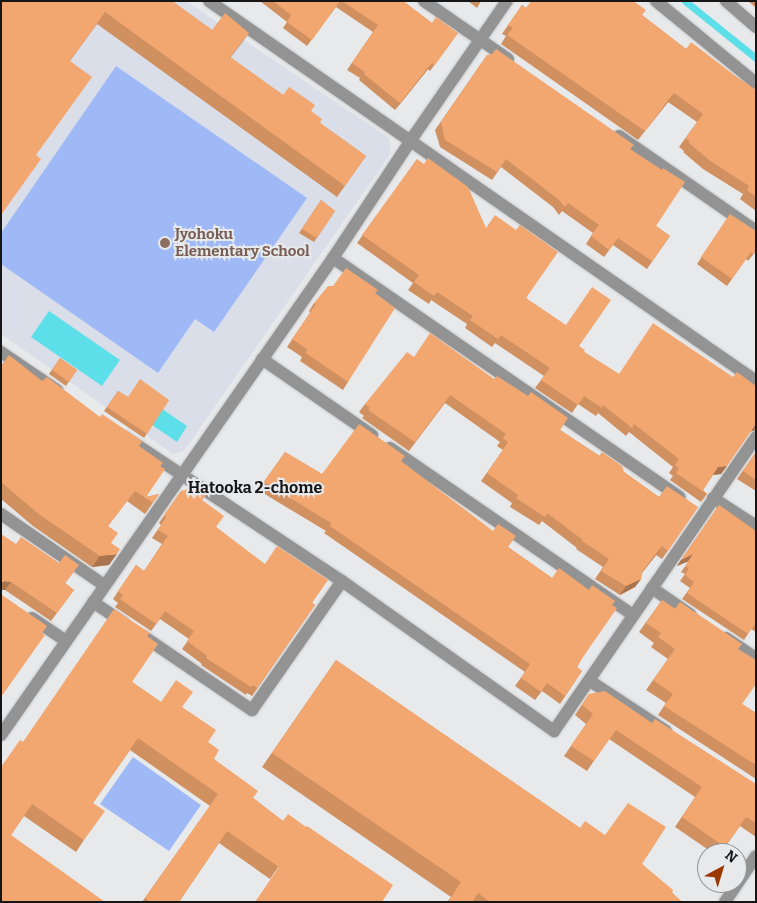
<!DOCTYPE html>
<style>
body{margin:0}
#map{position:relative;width:757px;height:903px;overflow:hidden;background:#e7e9eb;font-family:Bitter,serif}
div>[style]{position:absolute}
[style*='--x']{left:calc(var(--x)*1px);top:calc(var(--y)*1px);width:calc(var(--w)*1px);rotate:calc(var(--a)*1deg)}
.built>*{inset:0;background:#dadee8}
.green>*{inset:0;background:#9fb9f7}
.water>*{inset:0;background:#5ddfea}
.stream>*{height:7px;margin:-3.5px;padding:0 3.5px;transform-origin:3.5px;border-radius:3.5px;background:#5ddfea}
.roads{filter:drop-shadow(0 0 1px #c6c7c9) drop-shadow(0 0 1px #c6c7c9)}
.street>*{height:12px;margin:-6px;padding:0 6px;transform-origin:6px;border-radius:6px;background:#949393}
.wall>*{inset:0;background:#d19060}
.shaded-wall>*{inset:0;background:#aa754e}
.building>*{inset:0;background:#f3a770}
.dots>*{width:14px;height:14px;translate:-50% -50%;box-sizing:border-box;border:2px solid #e7e9eb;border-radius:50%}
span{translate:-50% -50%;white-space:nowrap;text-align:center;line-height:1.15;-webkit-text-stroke:4px #e7e9eb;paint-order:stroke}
.education-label{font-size:15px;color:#785e54;font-weight:700}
.left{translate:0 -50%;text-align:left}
.neighbourhood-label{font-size:16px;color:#161617;font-weight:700}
.frame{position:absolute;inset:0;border:2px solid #161617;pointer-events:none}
.north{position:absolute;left:697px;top:843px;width:50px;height:50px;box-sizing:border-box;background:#e7e9eb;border:1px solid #939596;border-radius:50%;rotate:39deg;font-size:14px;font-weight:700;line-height:20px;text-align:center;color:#161617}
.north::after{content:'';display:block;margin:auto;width:18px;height:22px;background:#9b3700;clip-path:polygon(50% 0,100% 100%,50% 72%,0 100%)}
</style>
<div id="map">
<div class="built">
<div style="clip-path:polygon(38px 1px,186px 1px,389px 138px,391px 153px,184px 451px,173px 454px,1px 334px,1px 56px)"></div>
</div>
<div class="green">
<div style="clip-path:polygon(116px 66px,307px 198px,214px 332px,195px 319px,158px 373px,1px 264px,1px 233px)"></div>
<div style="clip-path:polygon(133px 757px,201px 805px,169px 851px,100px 804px)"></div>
</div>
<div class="water">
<div style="clip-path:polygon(49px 311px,120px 360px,102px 386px,31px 337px)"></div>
<div style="clip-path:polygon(152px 402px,187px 426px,177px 442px,142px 418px)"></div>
</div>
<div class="stream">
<div style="--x:685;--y:1;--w:91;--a:38.8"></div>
</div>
<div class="roads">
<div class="street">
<div style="--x:209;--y:1;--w:666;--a:34.79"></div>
<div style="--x:424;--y:1;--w:102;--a:34.6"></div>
<div style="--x:656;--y:1;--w:129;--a:39.4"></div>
<div style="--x:726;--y:1;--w:40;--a:41"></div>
<div style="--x:619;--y:136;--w:167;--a:34.7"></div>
<div style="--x:333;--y:258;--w:421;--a:34.6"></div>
<div style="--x:1;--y:352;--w:68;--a:34.2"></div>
<div style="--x:262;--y:359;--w:134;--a:34.6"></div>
<div style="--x:125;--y:437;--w:260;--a:33.6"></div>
<div style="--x:342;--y:581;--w:260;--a:35.3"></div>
<div style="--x:554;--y:731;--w:357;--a:-55.5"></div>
<div style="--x:390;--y:448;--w:295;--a:34.5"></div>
<div style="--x:713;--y:498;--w:51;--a:33.1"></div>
<div style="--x:1;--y:514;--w:125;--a:34.6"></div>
<div style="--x:652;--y:588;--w:47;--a:34.7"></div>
<div style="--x:93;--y:602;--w:37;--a:34"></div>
<div style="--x:32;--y:618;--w:41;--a:34.1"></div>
<div style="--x:143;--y:636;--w:132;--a:34.2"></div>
<div style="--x:252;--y:710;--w:157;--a:-55.1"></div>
<div style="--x:726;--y:638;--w:36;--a:34"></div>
<div style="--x:590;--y:681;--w:91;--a:33.3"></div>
<div style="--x:1;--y:735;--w:581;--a:-55.16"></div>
<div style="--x:333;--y:258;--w:141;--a:-56.5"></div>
<div style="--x:411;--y:140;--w:169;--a:-55.4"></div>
<div style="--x:725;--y:902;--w:55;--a:-56"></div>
</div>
</div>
<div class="wall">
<div style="clip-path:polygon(1px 1px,172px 1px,212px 30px,249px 33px,230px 57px,283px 95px,311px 111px,320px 123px,366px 156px,337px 197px,97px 24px,70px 61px,36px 155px,1px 215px)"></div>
<div style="clip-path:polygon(260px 1px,403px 1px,432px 23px,458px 33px,430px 71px,428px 69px,395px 110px,359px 80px,360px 78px,347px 70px,373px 32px,336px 7px,307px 46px,283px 28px,287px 22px)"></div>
<div style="clip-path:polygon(468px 1px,481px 1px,477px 8px)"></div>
<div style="clip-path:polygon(748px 1px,756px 1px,756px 8px)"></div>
<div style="clip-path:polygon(522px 5px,526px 8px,642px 15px,686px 49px,738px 78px,756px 90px,756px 211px,740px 199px,743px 194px,703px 169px,683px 152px,684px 151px,679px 147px,697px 122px,668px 102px,638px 140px,501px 44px,506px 36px,502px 34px)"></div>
<div style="clip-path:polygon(487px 55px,631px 149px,656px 226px,670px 236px,647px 269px,613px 245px,604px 257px,586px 244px,593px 233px,562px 211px,559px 215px,553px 207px,501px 167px,492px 180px,440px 147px,435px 130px)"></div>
<div style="clip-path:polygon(417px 159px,486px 228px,526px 298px,579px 346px,584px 352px,619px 374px,749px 432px,721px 474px,713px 475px,703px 490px,707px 494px,701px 502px,670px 480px,673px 476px,669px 473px,673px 467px,629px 432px,626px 436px,598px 413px,596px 416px,578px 404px,572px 413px,535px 388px,544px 376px,495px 343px,492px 347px,465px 328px,467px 324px,431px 300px,429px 304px,408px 290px,413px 283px,357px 243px)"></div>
<div style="clip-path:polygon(321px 200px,335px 211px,314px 242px,299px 233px)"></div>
<div style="clip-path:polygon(730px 214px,756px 251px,748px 261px,746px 259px,727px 286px,697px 264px)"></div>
<div style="clip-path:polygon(375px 293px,348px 382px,343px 390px,300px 361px,302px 357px,287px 347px,310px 313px,309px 311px,314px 303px)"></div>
<div style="clip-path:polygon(414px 357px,560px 430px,624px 472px,659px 497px,698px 507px,662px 559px,656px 555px,642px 573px,641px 579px,635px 587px,620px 595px,595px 579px,603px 567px,576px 549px,577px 548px,542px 521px,539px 525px,510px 507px,512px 503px,481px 481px,503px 450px,497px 446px,500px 442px,445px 403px,409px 451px,362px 418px,364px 416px,359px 412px,365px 404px)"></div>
<div style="clip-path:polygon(60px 358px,77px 370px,66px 386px,49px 374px)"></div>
<div style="clip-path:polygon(1px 366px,42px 381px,139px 446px,161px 466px,146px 497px,159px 494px,145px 514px,127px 501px,108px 526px,111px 543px,109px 565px,92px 567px,33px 526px,1px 499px)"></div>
<div style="clip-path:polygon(118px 391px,128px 397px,169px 400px,144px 438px,104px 411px)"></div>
<div style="clip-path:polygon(285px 452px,322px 474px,401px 461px,508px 547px,552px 578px,589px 590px,612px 605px,577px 667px,582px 671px,560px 704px,542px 691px,535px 700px,515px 686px,525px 672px,324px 533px,326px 531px,258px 490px)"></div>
<div style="clip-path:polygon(756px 452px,756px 491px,737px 479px)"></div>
<div style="clip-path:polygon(181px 491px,202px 500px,216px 527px,315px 605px,252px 696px,247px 693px,246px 695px,201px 665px,202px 664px,182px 649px,189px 639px,160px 619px,151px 631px,115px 607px,118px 603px,113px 599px,136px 565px,144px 571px,162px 544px,152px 538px,161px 525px,159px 523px)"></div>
<div style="clip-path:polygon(719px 505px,756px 531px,756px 632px,751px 629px,744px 640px,682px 599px,690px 588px,680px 581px,685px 574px,681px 572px,689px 561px,677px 566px)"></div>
<div style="clip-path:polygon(16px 544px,73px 573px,65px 583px,74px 590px,51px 621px,5px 590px)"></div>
<div style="clip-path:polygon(662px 600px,738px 649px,742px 704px,756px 713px,756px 779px,658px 715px,666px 703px,646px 690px,668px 659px,651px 647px,654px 643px,639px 632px)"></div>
<div style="clip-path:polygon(147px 636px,132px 682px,161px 702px,182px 707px,208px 742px,214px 759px,253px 798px,283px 821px,306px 827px,270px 879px,219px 843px,179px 902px,142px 902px,210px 806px,130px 750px,93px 803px,84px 840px,76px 852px,24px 816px,11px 835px,1px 902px,23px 742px)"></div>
<div style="clip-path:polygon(336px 660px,580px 828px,642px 864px,682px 902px,447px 902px,451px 897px,262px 767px)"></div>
<div style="clip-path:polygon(589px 694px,652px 723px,756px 784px,756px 837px,740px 826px,721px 853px,713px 853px,675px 827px,695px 797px,609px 739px,587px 771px,564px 756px,586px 724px,575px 715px)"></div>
</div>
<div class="shaded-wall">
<div style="clip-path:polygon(249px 33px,241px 44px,222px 68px,230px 57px)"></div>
<div style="clip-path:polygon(432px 63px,428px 69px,395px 110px,400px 103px)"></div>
<div style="clip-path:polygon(674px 93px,668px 102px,638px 140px,645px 131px)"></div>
<div style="clip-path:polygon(755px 424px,756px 424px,756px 430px,749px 432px)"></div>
<div style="clip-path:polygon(727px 466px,721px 474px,712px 475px,718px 467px)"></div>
<div style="clip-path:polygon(662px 546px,656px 555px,636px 580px,642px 572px)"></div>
<div style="clip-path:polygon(117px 554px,109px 565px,92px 567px,100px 556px)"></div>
<div style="clip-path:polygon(693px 554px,689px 561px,677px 566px,681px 560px)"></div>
<div style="clip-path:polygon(641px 579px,635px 587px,620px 595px,626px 586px)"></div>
<div style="clip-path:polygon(4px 581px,11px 582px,5px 590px,1px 590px,1px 583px)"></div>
</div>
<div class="building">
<div style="clip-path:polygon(1px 1px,172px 1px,212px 30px,225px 13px,249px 33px,230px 57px,283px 95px,289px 87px,315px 105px,311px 111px,322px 119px,320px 123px,366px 156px,345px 186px,105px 12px,70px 61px,92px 77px,36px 155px,41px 159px,1px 215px)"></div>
<div style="clip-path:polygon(273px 1px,340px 1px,312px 40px,287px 22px,291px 15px)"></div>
<div style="clip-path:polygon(342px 1px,403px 1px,432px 23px,436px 17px,458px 33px,435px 65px,432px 63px,400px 103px,364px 74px,365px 72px,352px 63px,378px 25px)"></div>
<div style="clip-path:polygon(531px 1px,633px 1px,646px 10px,642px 15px,686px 49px,691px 42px,738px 78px,756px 90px,756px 197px,747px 190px,749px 186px,709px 160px,689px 143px,690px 142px,686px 138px,703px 114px,674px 93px,645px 131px,507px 35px,513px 28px,508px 25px,522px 5px,526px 8px)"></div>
<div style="clip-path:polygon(496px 49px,634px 145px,630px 149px,662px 170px,663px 168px,685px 182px,656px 226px,670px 236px,652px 261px,618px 238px,609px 250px,591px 236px,599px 225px,568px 203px,565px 207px,558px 199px,506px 159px,497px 172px,445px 140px,441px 122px,487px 55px,492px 54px)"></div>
<div style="clip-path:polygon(428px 158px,468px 187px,486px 228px,495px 215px,516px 230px,520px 225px,558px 252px,526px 298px,566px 325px,592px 287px,611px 300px,579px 346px,585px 350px,584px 352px,619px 374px,653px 323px,733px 377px,737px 372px,756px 386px,756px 424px,727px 466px,718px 467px,703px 490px,707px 494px,676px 473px,679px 468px,675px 465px,679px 459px,634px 424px,632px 428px,603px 405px,602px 408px,584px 396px,578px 405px,541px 380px,550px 368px,501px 335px,498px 339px,470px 320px,473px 316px,437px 292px,434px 296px,414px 282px,419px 275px,362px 235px,417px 159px,424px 164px)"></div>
<div style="clip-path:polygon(321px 200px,335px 211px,317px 238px,302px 229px)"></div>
<div style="clip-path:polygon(730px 214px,756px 231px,756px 250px,753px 254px,751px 252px,732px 279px,701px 257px)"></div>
<div style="clip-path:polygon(346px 268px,378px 290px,375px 293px,395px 308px,348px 382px,306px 353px,307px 349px,292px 339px,316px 304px,314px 303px,328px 286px,333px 286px)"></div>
<div style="clip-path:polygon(430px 333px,494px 379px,497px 376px,528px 396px,531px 392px,568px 418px,560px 430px,599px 456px,602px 452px,622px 466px,624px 472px,659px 497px,667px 486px,698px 507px,668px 551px,662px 546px,642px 572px,641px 579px,626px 586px,601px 571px,609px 559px,582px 541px,583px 540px,547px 513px,545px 517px,516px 498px,518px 495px,487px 473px,508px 442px,503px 438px,506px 434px,450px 395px,415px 442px,368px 410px,370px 408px,365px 404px,407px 352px,414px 357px)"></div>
<div style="clip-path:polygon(9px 355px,42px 381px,47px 377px,100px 417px,102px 414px,142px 441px,139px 446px,163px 463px,160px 466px,165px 469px,146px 497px,159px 494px,153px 503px,135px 491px,108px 526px,118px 533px,111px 543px,120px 549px,117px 554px,100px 556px,40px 515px,1px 482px,1px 366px)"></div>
<div style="clip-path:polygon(60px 358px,77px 370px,69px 382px,52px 370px)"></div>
<div style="clip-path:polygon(140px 379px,169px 400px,147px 434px,107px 407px,118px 391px,128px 397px)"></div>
<div style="clip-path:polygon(359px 424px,405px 456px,401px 461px,493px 531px,498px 524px,516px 536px,508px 547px,552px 578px,559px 568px,589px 590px,592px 585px,615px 601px,612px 605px,617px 608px,581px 660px,577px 667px,582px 671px,565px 696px,547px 683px,541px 692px,521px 678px,530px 664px,330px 526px,331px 523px,264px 482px,285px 452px,322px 474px)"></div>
<div style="clip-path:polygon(756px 452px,756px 480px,743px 471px)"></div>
<div style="clip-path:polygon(195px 487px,206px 495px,202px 500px,224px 516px,216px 527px,265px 564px,277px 546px,328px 580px,312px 603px,315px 605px,257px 688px,253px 685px,251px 687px,206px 658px,207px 656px,187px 641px,194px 631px,165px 611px,156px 624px,120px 599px,123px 595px,118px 591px,136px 565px,144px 571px,168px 536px,158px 530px,166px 517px,164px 515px,181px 491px)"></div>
<div style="clip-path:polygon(719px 505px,756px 531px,756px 623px,748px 634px,687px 593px,694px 582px,685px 575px,689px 568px,685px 566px,693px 554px,681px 560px)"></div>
<div style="clip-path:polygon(1px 534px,16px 544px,21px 537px,59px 563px,65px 555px,79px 565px,65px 583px,74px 590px,57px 613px,11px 582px,4px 581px,1px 583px)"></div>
<div style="clip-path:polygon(1px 593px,2px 595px,47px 626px,42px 633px,45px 635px,1px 697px)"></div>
<div style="clip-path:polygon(662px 600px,675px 609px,680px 602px,742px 644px,738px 649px,756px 660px,756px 684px,742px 704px,756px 713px,756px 765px,664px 706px,673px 694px,653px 680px,675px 649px,658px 637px,661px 633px,646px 623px)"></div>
<div style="clip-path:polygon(114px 609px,150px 633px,147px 636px,158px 644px,132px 682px,161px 702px,176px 680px,193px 692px,182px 707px,216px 730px,208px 742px,219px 750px,214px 759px,258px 791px,253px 798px,283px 821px,288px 814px,306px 827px,307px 826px,393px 885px,382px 902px,255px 902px,279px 867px,227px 831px,179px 902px,150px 902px,145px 898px,218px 794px,138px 738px,93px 803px,105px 811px,84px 840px,32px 804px,11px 835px,105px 902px,1px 902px,1px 767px,20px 740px,23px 742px)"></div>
<div style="clip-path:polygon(336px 660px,580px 828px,585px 821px,605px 835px,628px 803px,666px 827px,642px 864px,673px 890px,672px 893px,682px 902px,490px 902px,478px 893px,472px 902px,448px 902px,461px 882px,272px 753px)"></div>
<div style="clip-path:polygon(605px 691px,652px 723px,655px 719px,756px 784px,756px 823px,746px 817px,725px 847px,682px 817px,702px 787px,616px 730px,594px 761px,571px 746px,593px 714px,582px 705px,589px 694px)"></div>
</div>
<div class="dots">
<div style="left:165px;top:243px;background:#8d6e63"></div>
</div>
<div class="education-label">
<span class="left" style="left:175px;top:243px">Jyohoku<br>Elementary School</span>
</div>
<div class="neighbourhood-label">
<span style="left:255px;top:488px">Hatooka 2-chome</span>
</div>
<div class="frame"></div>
<div class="north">N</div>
</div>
